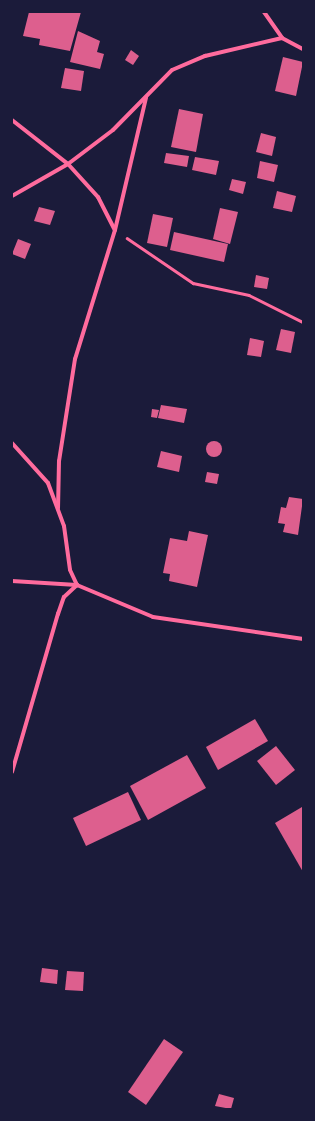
<!DOCTYPE html>
<style>
body{margin:0}
#map{position:relative;width:315px;height:1121px;overflow:hidden;background:#1b1b3a;font-family:Spectral,serif}
div>[style]{position:absolute}
[style*='--x']{left:calc(var(--x)*1px);top:calc(var(--y)*1px);width:calc(var(--w)*1px);rotate:calc(var(--a)*1deg)}
.building>*{inset:0;background:#dd5f8e}
.round{border-radius:50%}
.path>*{height:2.5px;margin:-1.25px;padding:0 1.25px;transform-origin:1.25px;border-radius:1.25px;background:#ff6b9d}
.minor>*{height:4px;margin:-2px;padding:0 2px;transform-origin:2px;border-radius:2px;background:#ff6b9d}
span{translate:-50% -50%;white-space:nowrap;text-align:center;line-height:1.15;-webkit-text-stroke:4px #1b1b3a;paint-order:stroke}
.frame{position:absolute;inset:0;border:13px solid #1b1b3a;pointer-events:none}
</style>
<div id="map">
<div class="building">
<div style="clip-path:polygon(29px 12px,81px 12px,70px 51px,39px 45px,40px 39px,23px 36px)"></div>
<div style="clip-path:polygon(78px 31px,100px 41px,97px 52px,104px 54px,100px 69px,70px 62px)"></div>
<div style="clip-path:polygon(131px 50px,139px 56px,133px 65px,125px 60px)"></div>
<div style="clip-path:polygon(283px 57px,303px 62px,296px 96px,275px 91px)"></div>
<div style="clip-path:polygon(65px 68px,84px 71px,81px 91px,61px 88px)"></div>
<div style="clip-path:polygon(179px 109px,203px 114px,196px 152px,171px 147px)"></div>
<div style="clip-path:polygon(261px 133px,276px 137px,272px 156px,256px 152px)"></div>
<div style="clip-path:polygon(166px 153px,189px 156px,187px 167px,164px 163px)"></div>
<div style="clip-path:polygon(195px 157px,219px 161px,216px 175px,192px 170px)"></div>
<div style="clip-path:polygon(260px 161px,278px 165px,274px 182px,257px 178px)"></div>
<div style="clip-path:polygon(232px 179px,246px 182px,243px 194px,229px 190px)"></div>
<div style="clip-path:polygon(277px 191px,296px 196px,292px 212px,273px 208px)"></div>
<div style="clip-path:polygon(39px 207px,55px 211px,50px 225px,34px 221px)"></div>
<div style="clip-path:polygon(220px 208px,238px 212px,230px 244px,213px 239px)"></div>
<div style="clip-path:polygon(153px 214px,173px 218px,167px 247px,147px 243px)"></div>
<div style="clip-path:polygon(174px 232px,228px 244px,224px 262px,170px 250px)"></div>
<div style="clip-path:polygon(18px 239px,31px 244px,25px 259px,12px 254px)"></div>
<div style="clip-path:polygon(256px 275px,269px 278px,267px 289px,254px 287px)"></div>
<div style="clip-path:polygon(281px 329px,295px 332px,291px 353px,276px 350px)"></div>
<div style="clip-path:polygon(250px 338px,264px 341px,261px 357px,247px 355px)"></div>
<div style="clip-path:polygon(161px 405px,187px 409px,184px 423px,158px 418px)"></div>
<div style="clip-path:polygon(152px 409px,159px 410px,157px 418px,151px 417px)"></div>
<div class="round" style="left:206px;top:441px;width:16px;height:16px"></div>
<div style="clip-path:polygon(161px 451px,182px 456px,179px 472px,157px 467px)"></div>
<div style="clip-path:polygon(207px 472px,219px 474px,217px 484px,205px 482px)"></div>
<div style="clip-path:polygon(289px 497px,303px 499px,298px 535px,283px 532px,285px 524px,278px 523px,281px 507px,286px 508px)"></div>
<div style="clip-path:polygon(189px 531px,208px 535px,197px 587px,169px 581px,170px 574px,163px 573px,170px 538px,187px 541px)"></div>
<div style="clip-path:polygon(255px 719px,268px 741px,218px 770px,206px 747px)"></div>
<div style="clip-path:polygon(276px 746px,295px 770px,276px 785px,257px 761px)"></div>
<div style="clip-path:polygon(187px 755px,206px 788px,148px 820px,130px 786px)"></div>
<div style="clip-path:polygon(128px 792px,141px 820px,86px 846px,73px 818px)"></div>
<div style="clip-path:polygon(302px 807px,303px 809px,303px 872px,275px 823px)"></div>
<div style="clip-path:polygon(42px 968px,58px 970px,57px 984px,40px 982px)"></div>
<div style="clip-path:polygon(67px 971px,84px 972px,83px 991px,65px 990px)"></div>
<div style="clip-path:polygon(164px 1039px,183px 1052px,146px 1105px,128px 1092px)"></div>
<div style="clip-path:polygon(219px 1094px,234px 1098px,231px 1109px,215px 1106px)"></div>
</div>
<div class="path">
<div style="--x:127;--y:238;--w:80;--a:34.3"></div>
<div style="--x:193;--y:283;--w:57;--a:12.1"></div>
<div style="--x:249;--y:295;--w:60;--a:26.6"></div>
</div>
<div class="minor">
<div style="--x:264;--y:12;--w:32;--a:55"></div>
<div style="--x:282;--y:38;--w:24;--a:28"></div>
<div style="--x:12;--y:120;--w:71;--a:38.2"></div>
<div style="--x:68;--y:164;--w:45;--a:47.7"></div>
<div style="--x:98;--y:197;--w:37;--a:63"></div>
<div style="--x:115;--y:230;--w:135;--a:107.2"></div>
<div style="--x:75;--y:359;--w:103;--a:98.9"></div>
<div style="--x:59;--y:461;--w:47;--a:91.2"></div>
<div style="--x:12;--y:196;--w:64;--a:-29.7"></div>
<div style="--x:68;--y:164;--w:56;--a:-37.1"></div>
<div style="--x:113;--y:130;--w:84;--a:-45.5"></div>
<div style="--x:172;--y:70;--w:36;--a:-23"></div>
<div style="--x:205;--y:56;--w:79;--a:-13.2"></div>
<div style="--x:115;--y:230;--w:136;--a:-76.8"></div>
<div style="--x:12;--y:443;--w:54;--a:48"></div>
<div style="--x:48;--y:483;--w:46;--a:69.6"></div>
<div style="--x:64;--y:526;--w:44;--a:82.2"></div>
<div style="--x:70;--y:570;--w:17;--a:65"></div>
<div style="--x:77;--y:585;--w:82;--a:22.8"></div>
<div style="--x:153;--y:617;--w:152;--a:8.3"></div>
<div style="--x:12;--y:581;--w:65;--a:3.5"></div>
<div style="--x:12;--y:772;--w:165;--a:-73.8"></div>
<div style="--x:58;--y:614;--w:18;--a:-71"></div>
<div style="--x:64;--y:597;--w:18;--a:-43"></div>
</div>
<div class="frame"></div>
</div>
